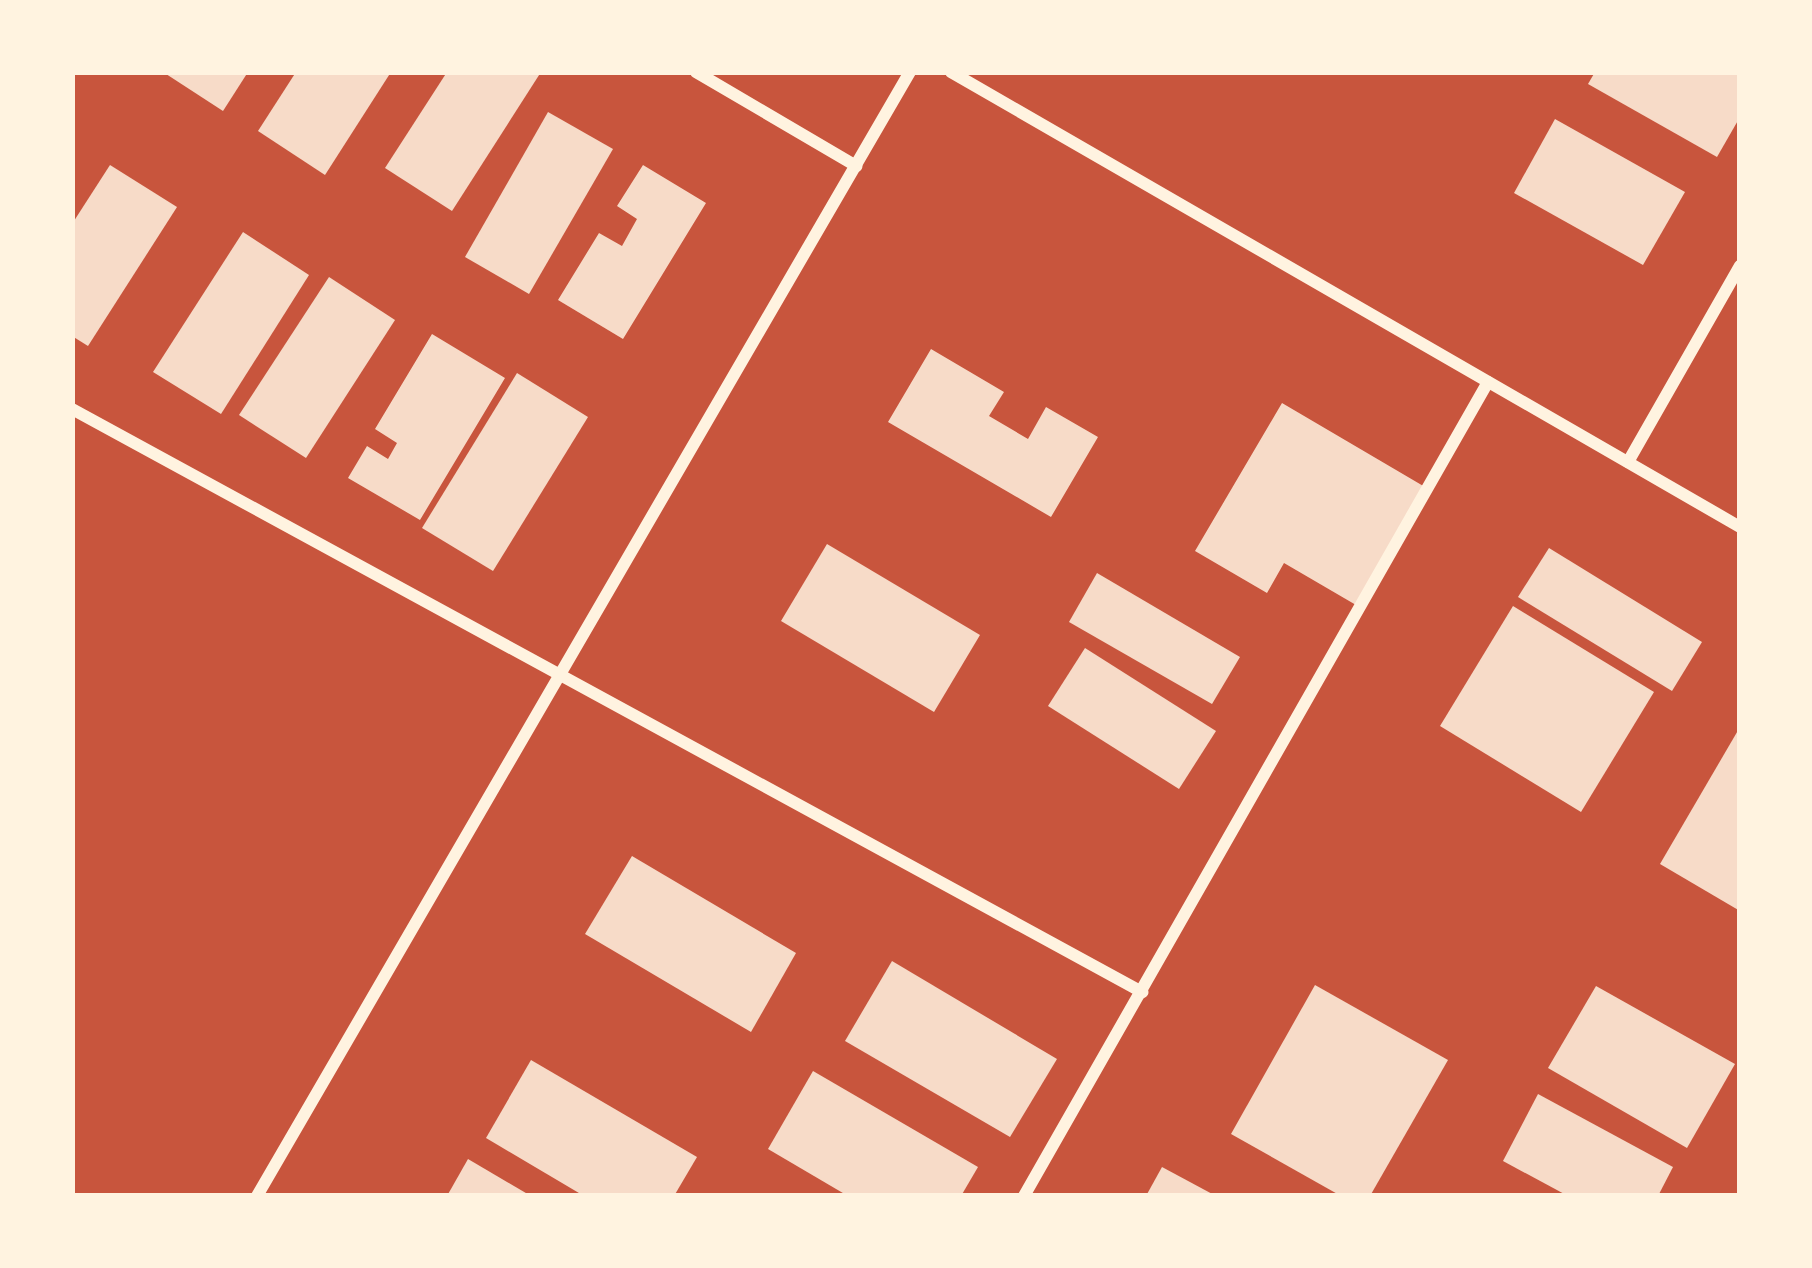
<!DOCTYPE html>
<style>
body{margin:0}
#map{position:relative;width:1812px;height:1268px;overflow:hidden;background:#c8553d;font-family:"Alegreya Sans",sans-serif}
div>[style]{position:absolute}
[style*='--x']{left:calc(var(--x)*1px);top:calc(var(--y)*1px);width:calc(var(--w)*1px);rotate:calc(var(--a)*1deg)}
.building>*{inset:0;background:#f7dbc8}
.minor>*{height:12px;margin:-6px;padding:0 6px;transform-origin:6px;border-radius:6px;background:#fff3e0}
span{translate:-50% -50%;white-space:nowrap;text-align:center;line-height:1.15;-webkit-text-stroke:12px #fff3e0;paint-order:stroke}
.frame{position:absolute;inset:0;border:75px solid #fff3e0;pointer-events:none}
</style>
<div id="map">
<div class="building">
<div style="clip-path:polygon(163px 72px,248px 72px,223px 111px)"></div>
<div style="clip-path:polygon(296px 72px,391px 72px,325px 175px,258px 131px)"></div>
<div style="clip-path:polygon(447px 72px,541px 72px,452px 211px,385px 168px)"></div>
<div style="clip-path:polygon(1595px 72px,1740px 72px,1740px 117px,1717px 157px,1588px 84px)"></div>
<div style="clip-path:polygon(548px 112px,613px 149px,529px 294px,465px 257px)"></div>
<div style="clip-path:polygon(1555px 119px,1685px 192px,1643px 265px,1514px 193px)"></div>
<div style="clip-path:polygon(110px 165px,177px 207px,88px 346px,72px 336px,72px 224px)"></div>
<div style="clip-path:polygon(643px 165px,706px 203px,623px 339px,558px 300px,599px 233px,622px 246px,637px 219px,617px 206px)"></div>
<div style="clip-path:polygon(243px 232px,309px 275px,221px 414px,153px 372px)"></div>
<div style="clip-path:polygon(329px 277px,395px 320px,306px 458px,239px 415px)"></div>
<div style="clip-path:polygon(432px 334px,505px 378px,420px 520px,348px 478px,367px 446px,388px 459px,397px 443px,375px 429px)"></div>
<div style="clip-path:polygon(931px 349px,1004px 392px,989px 416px,1028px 439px,1046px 407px,1098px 437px,1051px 517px,888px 422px)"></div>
<div style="clip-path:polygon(517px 373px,588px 417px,493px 571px,422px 528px)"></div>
<div style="clip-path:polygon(1282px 403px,1425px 487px,1356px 605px,1284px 563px,1267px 593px,1195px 551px)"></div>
<div style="clip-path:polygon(827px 544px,980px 635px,934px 712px,781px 621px)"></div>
<div style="clip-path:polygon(1549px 548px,1702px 642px,1672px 691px,1518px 597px)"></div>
<div style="clip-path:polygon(1097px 573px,1240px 657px,1212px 704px,1069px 622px)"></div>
<div style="clip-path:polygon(1513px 606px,1654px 692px,1581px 812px,1440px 726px)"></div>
<div style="clip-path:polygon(1085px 648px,1216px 731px,1179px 789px,1048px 706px)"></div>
<div style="clip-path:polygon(1740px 727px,1740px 911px,1660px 864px)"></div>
<div style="clip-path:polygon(632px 856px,796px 953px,751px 1032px,585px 934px)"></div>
<div style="clip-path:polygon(892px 961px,1057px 1059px,1010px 1137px,845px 1041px)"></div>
<div style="clip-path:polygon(1315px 985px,1448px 1060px,1370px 1196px,1341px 1196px,1231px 1134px)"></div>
<div style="clip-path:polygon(1596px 986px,1735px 1064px,1687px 1148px,1548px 1068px)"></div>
<div style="clip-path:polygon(531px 1060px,697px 1157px,674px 1196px,584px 1196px,486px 1138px)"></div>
<div style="clip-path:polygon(813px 1071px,978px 1167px,961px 1196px,848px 1196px,768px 1149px)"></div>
<div style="clip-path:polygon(1538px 1094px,1673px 1167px,1658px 1196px,1568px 1196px,1503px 1161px)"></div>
<div style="clip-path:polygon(468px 1159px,531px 1196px,447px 1196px)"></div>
<div style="clip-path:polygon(1162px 1167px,1216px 1196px,1146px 1196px)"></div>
</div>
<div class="minor">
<div style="--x:696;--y:72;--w:186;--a:30.4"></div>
<div style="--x:951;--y:72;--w:911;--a:29.97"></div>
<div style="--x:72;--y:409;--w:1219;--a:28.58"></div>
<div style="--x:1628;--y:462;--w:226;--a:-60.3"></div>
<div style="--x:257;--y:1196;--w:1300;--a:-59.85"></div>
<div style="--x:1024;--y:1196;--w:937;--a:-60.32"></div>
</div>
<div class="frame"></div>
</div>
